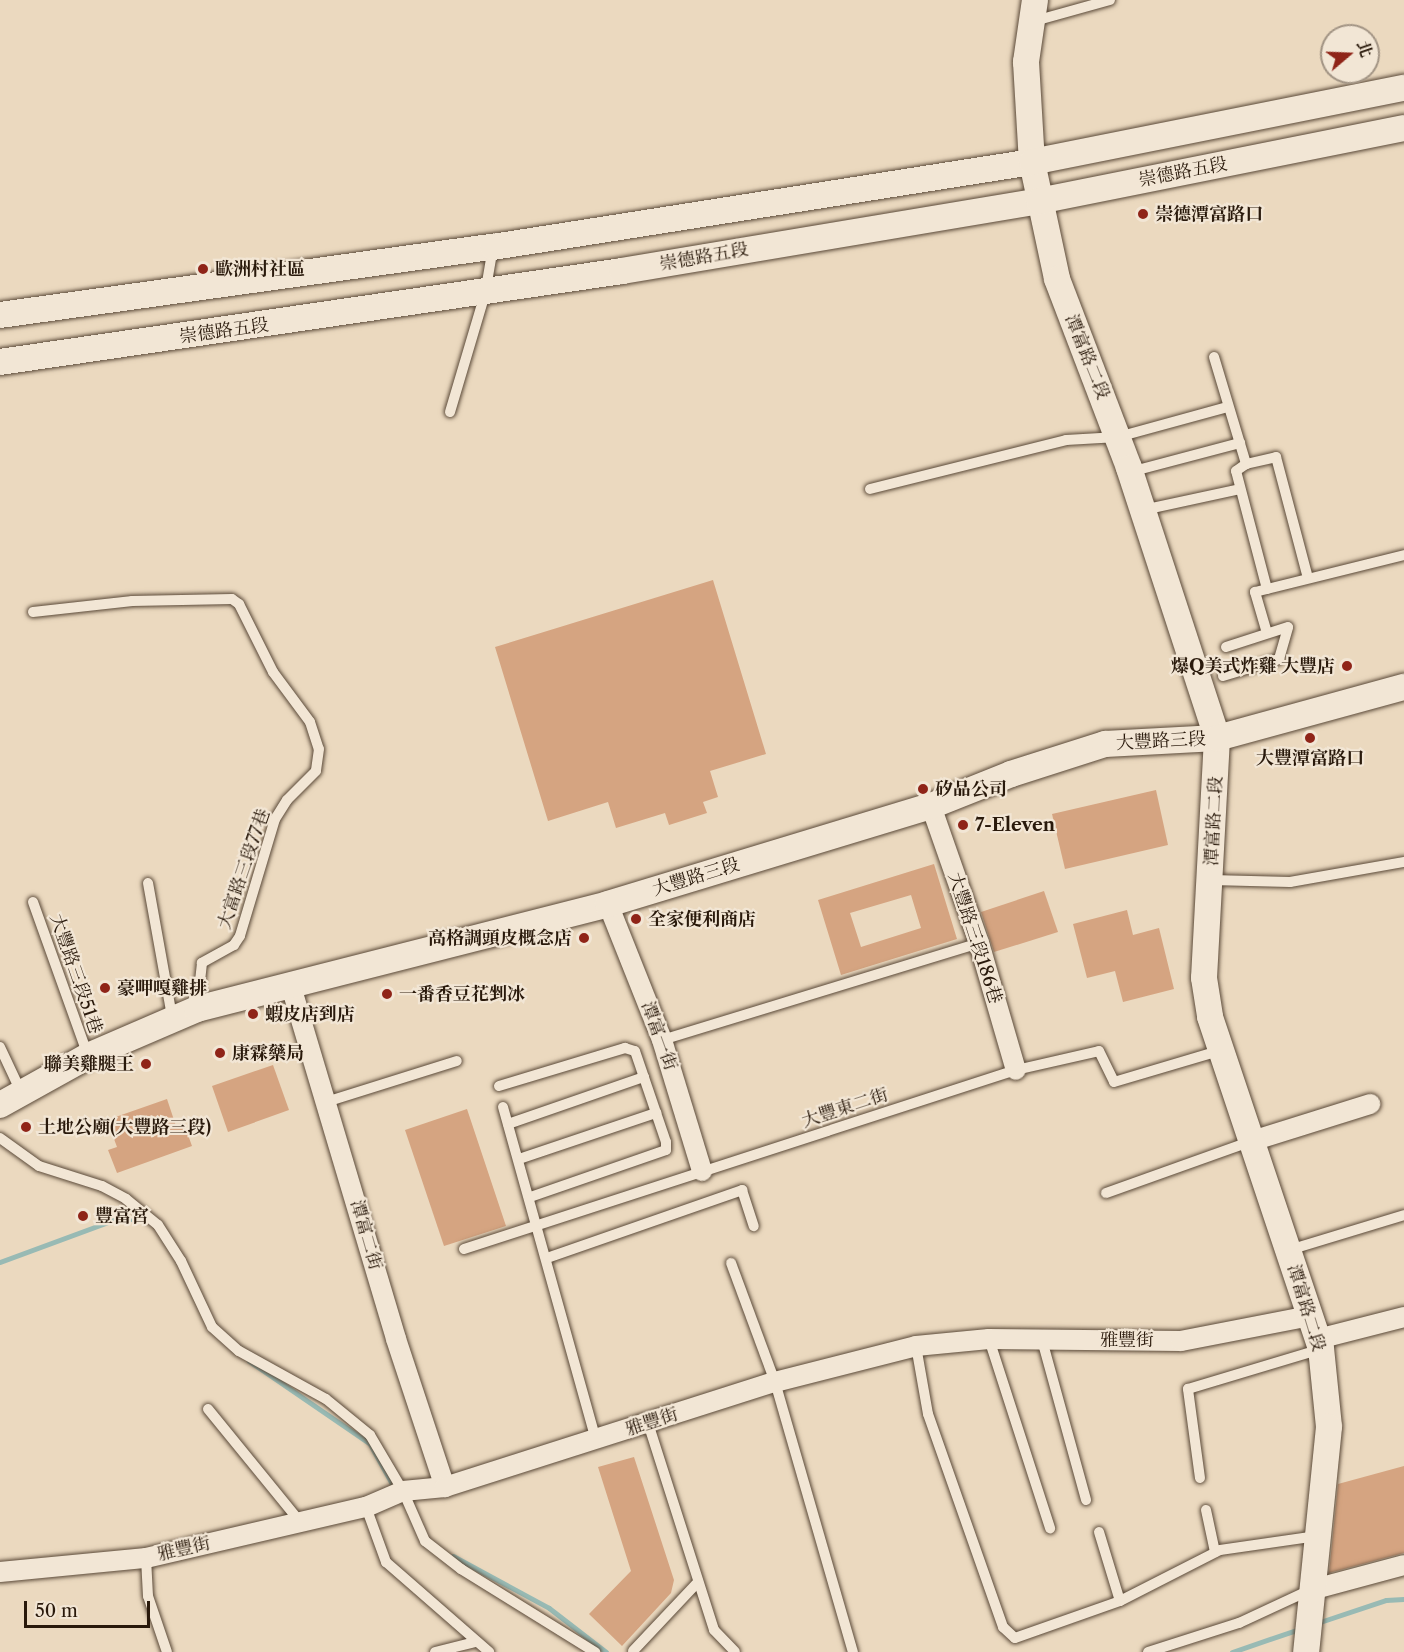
<!DOCTYPE html>
<meta charset="utf-8">
<style>
body{margin:0}
#map{position:relative;width:1404px;height:1652px;overflow:hidden;background:#ebd9bf;font-family:"Libre Caslon Text","Noto Serif TC",serif}
div>[style]{position:absolute}
[style*='--x']{left:calc(var(--x)*1px);top:calc(var(--y)*1px);width:calc(var(--w)*1px);rotate:calc(var(--a)*1deg)}
.stream>*{height:5px;margin:-2.5px;padding:0 2.5px;transform-origin:2.5px;border-radius:2.5px;background:#98bab4}
.building>*{inset:0;background:#d5a481}
.roads{filter:drop-shadow(0 0 2px #5a4938) drop-shadow(0 0 2px #5a4938)}
.service>*{height:10px;margin:-5px;padding:0 5px;transform-origin:5px;border-radius:5px;background:#f2e6d5}
.minor>*{height:20px;margin:-10px;padding:0 10px;transform-origin:10px;border-radius:10px;background:#f2e6d5}
.tertiary>*{height:26px;margin:-13px;padding:0 13px;transform-origin:13px;border-radius:13px;background:#f2e6d5}
.dots>*{width:16px;height:16px;translate:-50% -50%;box-sizing:border-box;border:3px solid #f2e6d5;border-radius:50%}
span{translate:-50% -50%;white-space:nowrap;text-align:center;line-height:1.15;-webkit-text-stroke:4.5px #f2e6d5;paint-order:stroke}
.street-label{font-size:18px;color:#29190b}
.poi-label{font-size:18px;color:#29190b;font-weight:700}
.left{translate:0 -50%;text-align:left}
.right{translate:-100% -50%;text-align:right}
.north{position:absolute;left:1320px;top:24px;width:60px;height:60px;box-sizing:border-box;background:#f2e6d5;border:2px solid #a29484;border-radius:50%;rotate:71deg;font-size:16px;font-weight:700;line-height:24px;text-align:center;color:#29190b}
.north::after{content:'';display:block;margin:auto;width:21px;height:27px;background:#8f2418;clip-path:polygon(50% 0,100% 100%,50% 72%,0 100%)}
.scale{position:absolute;left:24px;top:1601px;width:126px;height:27px;box-sizing:border-box;border:3px solid #29190b;border-top:0;padding-left:8px;font-size:18px;line-height:21px;white-space:nowrap;color:#29190b;-webkit-text-stroke:4px #f2e6d5;paint-order:stroke}
</style>
<div id="map">
<div class="stream">
<div style="--x:0;--y:1262;--w:124;--a:-20.3"></div>
<div style="--x:116;--y:1219;--w:29;--a:0"></div>
<div style="--x:249;--y:1361;--w:147;--a:34.4"></div>
<div style="--x:370;--y:1444;--w:54;--a:61"></div>
<div style="--x:453;--y:1556;--w:109;--a:28.4"></div>
<div style="--x:549;--y:1608;--w:72;--a:37.7"></div>
<div style="--x:1317;--y:1623;--w:73;--a:-18.4"></div>
<div style="--x:1386;--y:1600;--w:18;--a:-3"></div>
<div style="--x:1232;--y:1652;--w:74;--a:-18.9"></div>
</div>
<div class="building">
<div style="clip-path:polygon(713px 580px,766px 754px,710px 771px,718px 797px,703px 802px,707px 813px,669px 825px,665px 813px,616px 828px,608px 802px,548px 821px,495px 647px)"></div>
<div style="clip-path:polygon(1156px 790px,1168px 845px,1065px 869px,1052px 814px)"></div>
<div style="clip-path:polygon(evenodd,934px 864px,957px 939px,841px 975px,818px 900px,934px 864px,911px 895px,921px 928px,861px 947px,850px 913px,911px 895px)"></div>
<div style="clip-path:polygon(1044px 891px,1058px 932px,994px 952px,981px 912px)"></div>
<div style="clip-path:polygon(1127px 910px,1133px 935px,1159px 928px,1174px 989px,1123px 1002px,1115px 971px,1087px 978px,1073px 924px)"></div>
<div style="clip-path:polygon(273px 1065px,289px 1110px,228px 1132px,212px 1086px)"></div>
<div style="clip-path:polygon(167px 1099px,176px 1126px,184px 1124px,192px 1146px,117px 1173px,108px 1150px,117px 1147px,107px 1120px)"></div>
<div style="clip-path:polygon(467px 1109px,506px 1226px,444px 1246px,405px 1130px)"></div>
<div style="clip-path:polygon(634px 1457px,674px 1580px,671px 1593px,622px 1646px,589px 1614px,631px 1571px,598px 1467px)"></div>
<div style="clip-path:polygon(1404px 1466px,1404px 1553px,1329px 1573px,1338px 1484px)"></div>
</div>
<div class="roads">
<div class="service">
<div style="--x:1031;--y:22;--w:82;--a:-15.6"></div>
<div style="--x:1214;--y:357;--w:112;--a:73.3"></div>
<div style="--x:450;--y:412;--w:123;--a:-73.5"></div>
<div style="--x:485;--y:294;--w:48;--a:-80.3"></div>
<div style="--x:1130;--y:472;--w:114;--a:-14.8"></div>
<div style="--x:870;--y:489;--w:202;--a:-14"></div>
<div style="--x:1066;--y:440;--w:52;--a:-3.3"></div>
<div style="--x:1118;--y:437;--w:114;--a:-15.3"></div>
<div style="--x:1143;--y:510;--w:99;--a:-12.2"></div>
<div style="--x:1267;--y:589;--w:122;--a:-104.7"></div>
<div style="--x:1236;--y:471;--w:12;--a:-35"></div>
<div style="--x:1246;--y:464;--w:31;--a:-13"></div>
<div style="--x:1276;--y:457;--w:125;--a:75.2"></div>
<div style="--x:33;--y:612;--w:100;--a:-6.3"></div>
<div style="--x:132;--y:601;--w:100;--a:-1.1"></div>
<div style="--x:232;--y:599;--w:9;--a:36"></div>
<div style="--x:239;--y:604;--w:76;--a:63.4"></div>
<div style="--x:273;--y:672;--w:62;--a:53.5"></div>
<div style="--x:310;--y:722;--w:28;--a:72"></div>
<div style="--x:319;--y:749;--w:22;--a:98"></div>
<div style="--x:316;--y:771;--w:41;--a:135"></div>
<div style="--x:287;--y:800;--w:22;--a:122"></div>
<div style="--x:275;--y:819;--w:122;--a:106.7"></div>
<div style="--x:240;--y:936;--w:11;--a:124"></div>
<div style="--x:234;--y:945;--w:37;--a:151"></div>
<div style="--x:202;--y:963;--w:45;--a:96.3"></div>
<div style="--x:1267;--y:633;--w:43;--a:-106.3"></div>
<div style="--x:1255;--y:592;--w:154;--a:-13.9"></div>
<div style="--x:1226;--y:647;--w:65;--a:-17.9"></div>
<div style="--x:1223;--y:676;--w:59;--a:-16.9"></div>
<div style="--x:1279;--y:659;--w:33;--a:-74"></div>
<div style="--x:1211;--y:880;--w:79;--a:1.5"></div>
<div style="--x:1290;--y:882;--w:116;--a:-10"></div>
<div style="--x:148;--y:883;--w:136;--a:79.8"></div>
<div style="--x:33;--y:902;--w:164;--a:70.3"></div>
<div style="--x:662;--y:1040;--w:332;--a:-17"></div>
<div style="--x:0;--y:1047;--w:52;--a:64.9"></div>
<div style="--x:499;--y:1086;--w:132;--a:-16.8"></div>
<div style="--x:625;--y:1048;--w:10;--a:17"></div>
<div style="--x:635;--y:1051;--w:96;--a:71.2"></div>
<div style="--x:666;--y:1142;--w:8;--a:90"></div>
<div style="--x:666;--y:1150;--w:144;--a:160.9"></div>
<div style="--x:326;--y:1102;--w:137;--a:-17.4"></div>
<div style="--x:503;--y:1107;--w:346;--a:74.4"></div>
<div style="--x:508;--y:1124;--w:144;--a:-19.1"></div>
<div style="--x:0;--y:1138;--w:48;--a:35.7"></div>
<div style="--x:39;--y:1166;--w:66;--a:17.6"></div>
<div style="--x:102;--y:1186;--w:27;--a:28"></div>
<div style="--x:126;--y:1199;--w:41;--a:39.1"></div>
<div style="--x:158;--y:1225;--w:43;--a:57.4"></div>
<div style="--x:181;--y:1261;--w:73;--a:64.8"></div>
<div style="--x:212;--y:1327;--w:36;--a:42"></div>
<div style="--x:239;--y:1351;--w:99;--a:28.9"></div>
<div style="--x:326;--y:1399;--w:57;--a:39.3"></div>
<div style="--x:370;--y:1435;--w:65;--a:59.5"></div>
<div style="--x:403;--y:1491;--w:55;--a:66.3"></div>
<div style="--x:425;--y:1541;--w:46;--a:37.9"></div>
<div style="--x:461;--y:1569;--w:158;--a:31.8"></div>
<div style="--x:519;--y:1159;--w:145;--a:-18.6"></div>
<div style="--x:1106;--y:1193;--w:155;--a:-19.6"></div>
<div style="--x:464;--y:1249;--w:580;--a:-17.97"></div>
<div style="--x:1016;--y:1070;--w:85;--a:-12.9"></div>
<div style="--x:1099;--y:1051;--w:34;--a:64"></div>
<div style="--x:1114;--y:1082;--w:113;--a:-16.5"></div>
<div style="--x:1289;--y:1250;--w:120;--a:-16.9"></div>
<div style="--x:547;--y:1258;--w:207;--a:-19.2"></div>
<div style="--x:742;--y:1190;--w:38;--a:72"></div>
<div style="--x:731;--y:1263;--w:127;--a:69.7"></div>
<div style="--x:775;--y:1382;--w:281;--a:73.9"></div>
<div style="--x:989;--y:1339;--w:199;--a:72.1"></div>
<div style="--x:1042;--y:1340;--w:166;--a:74.6"></div>
<div style="--x:916;--y:1346;--w:69;--a:80"></div>
<div style="--x:928;--y:1414;--w:226;--a:70.6"></div>
<div style="--x:1003;--y:1627;--w:16;--a:43"></div>
<div style="--x:1015;--y:1638;--w:111;--a:-19.4"></div>
<div style="--x:1120;--y:1601;--w:112;--a:-27"></div>
<div style="--x:1220;--y:1550;--w:98;--a:-8.2"></div>
<div style="--x:208;--y:1409;--w:146;--a:50.8"></div>
<div style="--x:648;--y:1423;--w:217;--a:72.3"></div>
<div style="--x:714;--y:1630;--w:30;--a:46"></div>
<div style="--x:1200;--y:1478;--w:90;--a:-97.7"></div>
<div style="--x:1188;--y:1389;--w:139;--a:-16.7"></div>
<div style="--x:366;--y:1507;--w:59;--a:70"></div>
<div style="--x:386;--y:1562;--w:137;--a:41.1"></div>
<div style="--x:1206;--y:1510;--w:43;--a:77.9"></div>
<div style="--x:1099;--y:1532;--w:72;--a:73.1"></div>
<div style="--x:146;--y:1558;--w:38;--a:87"></div>
<div style="--x:148;--y:1596;--w:59;--a:71.3"></div>
<div style="--x:633;--y:1651;--w:95;--a:-46.7"></div>
<div style="--x:435;--y:1652;--w:41;--a:-14"></div>
<div style="--x:1148;--y:1652;--w:96;--a:-17.7"></div>
<div style="--x:1239;--y:1623;--w:78;--a:-24.9"></div>
</div>
<div class="minor">
<div style="--x:931;--y:806;--w:145;--a:70.7"></div>
<div style="--x:979;--y:943;--w:132;--a:73.8"></div>
<div style="--x:608;--y:904;--w:146;--a:68.3"></div>
<div style="--x:662;--y:1040;--w:137;--a:73"></div>
<div style="--x:290;--y:983;--w:371;--a:73.4"></div>
<div style="--x:396;--y:1339;--w:156;--a:71.7"></div>
<div style="--x:1252;--y:1141;--w:124;--a:-17.4"></div>
<div style="--x:1318;--y:1339;--w:89;--a:-14.3"></div>
<div style="--x:0;--y:1572;--w:147;--a:-5.5"></div>
<div style="--x:146;--y:1558;--w:226;--a:-13.1"></div>
<div style="--x:366;--y:1507;--w:40;--a:-23.4"></div>
<div style="--x:403;--y:1491;--w:42;--a:-5.4"></div>
<div style="--x:445;--y:1487;--w:346;--a:-17.7"></div>
<div style="--x:775;--y:1382;--w:146;--a:-14.3"></div>
<div style="--x:916;--y:1346;--w:73;--a:-5.5"></div>
<div style="--x:989;--y:1339;--w:192;--a:0.6"></div>
<div style="--x:1181;--y:1341;--w:131;--a:-11"></div>
<div style="--x:1311;--y:1590;--w:96;--a:-15"></div>
</div>
<div class="tertiary">
<div style="--x:1035;--y:0;--w:63;--a:98.3"></div>
<div style="--x:1026;--y:62;--w:100;--a:86.6"></div>
<div style="--x:1032;--y:162;--w:120;--a:77.9"></div>
<div style="--x:1057;--y:279;--w:202;--a:69.1"></div>
<div style="--x:1129;--y:468;--w:284;--a:71.9"></div>
<div style="--x:1217;--y:738;--w:240;--a:93.1"></div>
<div style="--x:1204;--y:978;--w:39;--a:81"></div>
<div style="--x:1210;--y:1017;--w:349;--a:71.5"></div>
<div style="--x:1321;--y:1348;--w:79;--a:84.2"></div>
<div style="--x:1329;--y:1427;--w:226;--a:95.8"></div>
<div style="--x:0;--y:315;--w:498;--a:-7.9"></div>
<div style="--x:493;--y:247;--w:546;--a:-8.96"></div>
<div style="--x:1032;--y:162;--w:379;--a:-11.3"></div>
<div style="--x:0;--y:362;--w:629;--a:-8.32"></div>
<div style="--x:622;--y:271;--w:423;--a:-9.5"></div>
<div style="--x:1039;--y:201;--w:372;--a:-11.3"></div>
<div style="--x:0;--y:1105;--w:101;--a:-29.1"></div>
<div style="--x:88;--y:1056;--w:119;--a:-23.3"></div>
<div style="--x:197;--y:1009;--w:424;--a:-14.3"></div>
<div style="--x:608;--y:904;--w:338;--a:-16.9"></div>
<div style="--x:931;--y:806;--w:86;--a:-21.8"></div>
<div style="--x:1011;--y:774;--w:99;--a:-17.7"></div>
<div style="--x:1105;--y:744;--w:112;--a:-3.1"></div>
<div style="--x:1217;--y:738;--w:194;--a:-15.3"></div>
</div>
</div>
<div class="dots">
<div style="left:1143px;top:214px;background:#8f2418"></div>
<div style="left:203px;top:269px;background:#8f2418"></div>
<div style="left:1347px;top:666px;background:#8f2418"></div>
<div style="left:1310px;top:738px;background:#8f2418"></div>
<div style="left:923px;top:789px;background:#8f2418"></div>
<div style="left:963px;top:825px;background:#8f2418"></div>
<div style="left:636px;top:919px;background:#8f2418"></div>
<div style="left:584px;top:938px;background:#8f2418"></div>
<div style="left:105px;top:988px;background:#8f2418"></div>
<div style="left:387px;top:994px;background:#8f2418"></div>
<div style="left:253px;top:1014px;background:#8f2418"></div>
<div style="left:220px;top:1053px;background:#8f2418"></div>
<div style="left:146px;top:1064px;background:#8f2418"></div>
<div style="left:26px;top:1127px;background:#8f2418"></div>
<div style="left:83px;top:1216px;background:#8f2418"></div>
</div>
<div class="street-label">
<span style="left:1183px;top:172px;rotate:-11deg">崇德路五段</span>
<span style="left:704px;top:257px;rotate:-10deg">崇德路五段</span>
<span style="left:224px;top:331px;rotate:-8deg">崇德路五段</span>
<span style="left:1087px;top:357px;rotate:68deg">潭富路二段</span>
<span style="left:1161px;top:741px;rotate:-3deg">大豐路三段</span>
<span style="left:1214px;top:821px;rotate:-87deg">潭富路二段</span>
<span style="left:244px;top:869px;rotate:-71deg">大富路三段77巷</span>
<span style="left:696px;top:877px;rotate:-17deg">大豐路三段</span>
<span style="left:975px;top:938px;rotate:72deg">大豐路三段186巷</span>
<span style="left:76px;top:974px;rotate:71deg">大豐路三段51巷</span>
<span style="left:659px;top:1036px;rotate:70deg">潭富一街</span>
<span style="left:845px;top:1108px;rotate:-18deg">大豐東二街</span>
<span style="left:366px;top:1235px;rotate:74deg">潭富二街</span>
<span style="left:1306px;top:1308px;rotate:73deg">潭富路二段</span>
<span style="left:1127px;top:1340px">雅豐街</span>
<span style="left:652px;top:1422px;rotate:-18deg">雅豐街</span>
<span style="left:184px;top:1549px;rotate:-13deg">雅豐街</span>
</div>
<div class="poi-label">
<span class="left" style="left:1155px;top:214px">崇德潭富路口</span>
<span class="left" style="left:215px;top:269px">歐洲村社區</span>
<span class="right" style="left:1335px;top:666px">爆Q美式炸雞 大豐店</span>
<span style="left:1310px;top:758px">大豐潭富路口</span>
<span class="left" style="left:935px;top:789px">矽品公司</span>
<span class="left" style="left:975px;top:825px">7-Eleven</span>
<span class="left" style="left:648px;top:919px">全家便利商店</span>
<span class="right" style="left:572px;top:938px">高格調頭皮概念店</span>
<span class="left" style="left:117px;top:988px">豪呷嘎雞排</span>
<span class="left" style="left:399px;top:994px">一番香豆花剉冰</span>
<span class="left" style="left:265px;top:1014px">蝦皮店到店</span>
<span class="left" style="left:232px;top:1053px">康霖藥局</span>
<span class="right" style="left:134px;top:1064px">聯美雞腿王</span>
<span class="left" style="left:38px;top:1127px">土地公廟(大豐路三段)</span>
<span class="left" style="left:95px;top:1216px">豐富宮</span>
</div>
<div class="north">北</div>
<div class="scale">50 m</div>
</div>
